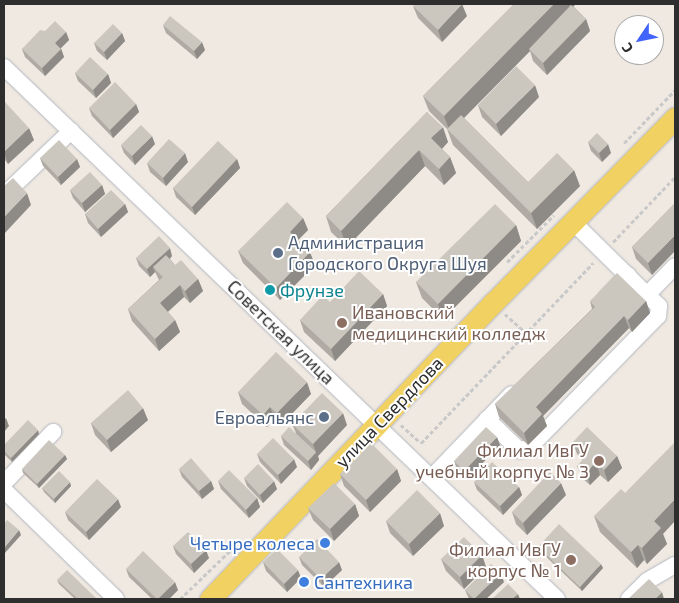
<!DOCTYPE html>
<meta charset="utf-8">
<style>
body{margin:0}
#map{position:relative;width:679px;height:603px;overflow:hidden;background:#efe9e1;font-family:"Exo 2",sans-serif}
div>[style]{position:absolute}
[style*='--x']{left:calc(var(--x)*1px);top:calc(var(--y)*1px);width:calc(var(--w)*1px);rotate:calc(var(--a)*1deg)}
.path>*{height:2.5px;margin-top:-1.25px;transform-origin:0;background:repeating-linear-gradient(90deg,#c9c9c9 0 4px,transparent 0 6.5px)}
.roads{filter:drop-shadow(0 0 1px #b4b7c1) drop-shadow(0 0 1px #b4b7c1)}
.minor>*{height:16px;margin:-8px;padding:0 8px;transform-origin:8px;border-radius:8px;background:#fff}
.major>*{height:21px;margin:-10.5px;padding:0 10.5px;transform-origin:10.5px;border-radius:10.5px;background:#f2d163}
.wall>*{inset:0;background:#afaba4}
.shaded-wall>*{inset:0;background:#8e8b86}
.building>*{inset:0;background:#cbc7bf}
.dots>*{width:14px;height:14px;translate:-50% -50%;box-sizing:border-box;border:2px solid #fff;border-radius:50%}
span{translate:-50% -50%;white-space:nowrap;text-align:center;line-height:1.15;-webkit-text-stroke:4px #fff;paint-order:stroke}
.service-label{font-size:18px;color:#4e5e75}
.left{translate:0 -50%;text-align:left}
.right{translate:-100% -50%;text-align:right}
.culture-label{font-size:18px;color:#0d838f}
.education-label{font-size:18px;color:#785e54}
.street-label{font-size:18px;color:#2e2e2e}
.shop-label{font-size:18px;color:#366cbe}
.frame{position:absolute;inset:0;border:5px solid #2e2e2e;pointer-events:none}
.north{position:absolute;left:614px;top:15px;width:50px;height:50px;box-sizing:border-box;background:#fff;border:1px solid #ababab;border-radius:50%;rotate:236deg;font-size:14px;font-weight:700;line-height:20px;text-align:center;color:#2e2e2e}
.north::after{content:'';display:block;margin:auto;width:18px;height:22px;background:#4264fb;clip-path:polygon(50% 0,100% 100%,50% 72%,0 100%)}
</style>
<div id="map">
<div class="path">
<div style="--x:624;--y:143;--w:74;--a:-46.1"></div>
<div style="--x:613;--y:242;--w:90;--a:-46.4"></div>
<div style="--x:507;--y:262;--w:66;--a:-45"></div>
<div style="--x:505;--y:314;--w:28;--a:42"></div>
<div style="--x:401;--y:425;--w:27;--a:42"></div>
<div style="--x:421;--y:443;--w:249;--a:-46.3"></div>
<div style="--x:180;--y:599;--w:81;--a:-44"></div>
</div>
<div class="roads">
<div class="minor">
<div style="--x:4;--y:67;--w:767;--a:43.89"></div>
<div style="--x:4;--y:195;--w:93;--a:-43.7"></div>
<div style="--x:573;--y:222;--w:104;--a:44.6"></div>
<div style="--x:647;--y:295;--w:40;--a:-46"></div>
<div style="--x:608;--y:296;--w:29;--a:-46"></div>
<div style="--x:487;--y:419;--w:45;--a:44.1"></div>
<div style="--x:519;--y:450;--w:10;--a:-11"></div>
<div style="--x:529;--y:448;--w:185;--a:-45.7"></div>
<div style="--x:658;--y:316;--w:10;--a:-84"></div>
<div style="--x:659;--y:306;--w:16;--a:-137"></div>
<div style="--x:432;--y:477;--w:115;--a:-46.1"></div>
<div style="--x:4;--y:483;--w:71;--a:-46.1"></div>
<div style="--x:4;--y:490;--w:156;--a:44.2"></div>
<div style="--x:629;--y:599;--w:25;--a:-45"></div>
<div style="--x:647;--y:581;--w:32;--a:-30"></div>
</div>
<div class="major">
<div style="--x:210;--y:599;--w:410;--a:-46.3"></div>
<div style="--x:493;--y:303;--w:260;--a:-45.5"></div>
</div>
</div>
<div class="wall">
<div style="clip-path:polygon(514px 4px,576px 4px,573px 6px,586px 19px,590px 31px,547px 75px,533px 61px,530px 51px,464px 118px,528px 182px,580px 186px,537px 229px,453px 145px,447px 129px,429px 111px,423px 96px)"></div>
<div style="clip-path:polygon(413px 6px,467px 16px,442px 42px,418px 18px)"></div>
<div style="clip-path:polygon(163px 25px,205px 50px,197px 59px,166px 33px)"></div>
<div style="clip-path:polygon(45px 31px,66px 32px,69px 40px,61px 48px,64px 57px,45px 76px,25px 57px,22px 49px)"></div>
<div style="clip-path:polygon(122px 33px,125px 41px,107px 60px,97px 51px,94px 43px)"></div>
<div style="clip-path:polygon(75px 73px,108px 74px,111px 83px,96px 98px,78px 81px)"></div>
<div style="clip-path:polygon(539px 97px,501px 136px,482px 117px,478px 105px)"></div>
<div style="clip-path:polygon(4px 101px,34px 140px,8px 164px,4px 159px)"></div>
<div style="clip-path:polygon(136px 104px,139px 112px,113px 138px,92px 116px,89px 108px)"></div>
<div style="clip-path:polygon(427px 112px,448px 142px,442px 149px,450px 157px,456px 173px,444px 185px,425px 166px,347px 247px,331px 232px,326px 216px)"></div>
<div style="clip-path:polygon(588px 142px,611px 153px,602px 162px,591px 151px)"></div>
<div style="clip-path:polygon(155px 144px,135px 165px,124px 153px,121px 145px)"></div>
<div style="clip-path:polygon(40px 158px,77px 159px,80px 167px,61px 185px,43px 166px)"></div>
<div style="clip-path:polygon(237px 159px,240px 168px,195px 215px,176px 197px,173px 188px)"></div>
<div style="clip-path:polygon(188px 162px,166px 186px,150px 172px,147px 163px)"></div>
<div style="clip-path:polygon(102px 185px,105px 194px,85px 212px,73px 198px,70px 190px)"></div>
<div style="clip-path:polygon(675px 203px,652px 275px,636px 259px,632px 247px)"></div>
<div style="clip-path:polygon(125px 204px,128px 212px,101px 237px,88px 223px,85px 214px)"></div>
<div style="clip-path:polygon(303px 218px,308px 230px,298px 240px,315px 265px,280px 300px,243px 263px,238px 251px)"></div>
<div style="clip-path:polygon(516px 225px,521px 241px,443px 319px,422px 298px,416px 282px)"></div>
<div style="clip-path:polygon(172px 256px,170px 259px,175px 265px,198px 279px,203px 291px,190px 303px,184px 297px,168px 312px,175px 320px,180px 332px,159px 351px,132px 321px,128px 309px,159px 280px,155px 272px,150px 277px,139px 266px,136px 258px)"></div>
<div style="clip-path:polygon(383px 294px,387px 306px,335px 361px,304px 332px,300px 320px,330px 302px)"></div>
<div style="clip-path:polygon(590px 301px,646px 301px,650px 313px,632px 332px,629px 328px,543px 416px,547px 426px,528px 445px,499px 417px,495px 404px,592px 309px)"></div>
<div style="clip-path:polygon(238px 392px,311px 394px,281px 425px,275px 419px,267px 427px,242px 404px)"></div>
<div style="clip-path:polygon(148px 420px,111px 452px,95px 435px,91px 423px)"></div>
<div style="clip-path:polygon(292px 424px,347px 425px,318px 456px,319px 460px,311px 470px,284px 445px,281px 436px,296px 433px)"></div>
<div style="clip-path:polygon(39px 434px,12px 462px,4px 454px,4px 445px)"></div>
<div style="clip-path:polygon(573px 442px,617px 456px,622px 468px,608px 482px,600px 475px,590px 485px,582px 478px,577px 466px,583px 460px,577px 454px)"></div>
<div style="clip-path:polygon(500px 445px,467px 479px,457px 469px,454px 461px)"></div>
<div style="clip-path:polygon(257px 454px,297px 467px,281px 484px,260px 462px)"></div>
<div style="clip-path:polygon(65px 455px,67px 459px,39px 488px,23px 473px,22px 469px)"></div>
<div style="clip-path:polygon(179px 469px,211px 481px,214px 489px,202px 499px,182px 477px)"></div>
<div style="clip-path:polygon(397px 469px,401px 481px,370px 512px,344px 486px,340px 474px)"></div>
<div style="clip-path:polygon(244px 478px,277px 489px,263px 503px,247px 486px)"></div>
<div style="clip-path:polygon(218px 481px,257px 498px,260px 507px,249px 518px,221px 489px)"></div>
<div style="clip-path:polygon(474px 482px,519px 487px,522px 495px,503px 515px,477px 490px)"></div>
<div style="clip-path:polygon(71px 486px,55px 503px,44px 492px,42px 488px)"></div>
<div style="clip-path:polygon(566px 495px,527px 535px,516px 524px,512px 512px)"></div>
<div style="clip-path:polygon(355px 504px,359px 516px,334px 541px,313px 520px,308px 508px)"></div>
<div style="clip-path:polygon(121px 507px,89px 540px,68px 520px,65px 512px)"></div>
<div style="clip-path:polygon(594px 516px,663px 534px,667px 544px,647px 564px,644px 560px,637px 568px,600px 532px)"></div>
<div style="clip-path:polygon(386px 521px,444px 526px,413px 556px,390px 533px)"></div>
<div style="clip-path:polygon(173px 546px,209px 558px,194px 573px,176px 554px)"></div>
<div style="clip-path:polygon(538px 547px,603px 568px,582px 591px,540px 551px)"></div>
<div style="clip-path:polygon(482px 555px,486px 567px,464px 589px,446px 571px,441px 559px)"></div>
<div style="clip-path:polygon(299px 557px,342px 570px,324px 587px,302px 565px)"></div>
<div style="clip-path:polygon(263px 562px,301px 578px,287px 592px,266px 571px)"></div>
<div style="clip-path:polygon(126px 569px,178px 590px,169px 599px,152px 599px,129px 577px)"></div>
<div style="clip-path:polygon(57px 580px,97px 599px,75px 599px,59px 584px)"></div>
<div style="clip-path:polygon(504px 582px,486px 599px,469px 599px,465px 590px)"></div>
</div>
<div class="shaded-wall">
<div style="clip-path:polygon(462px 4px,467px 16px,442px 42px,438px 30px)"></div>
<div style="clip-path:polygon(554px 4px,576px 4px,530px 50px,529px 49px,530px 51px,450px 132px,444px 116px)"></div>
<div style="clip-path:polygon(586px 19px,590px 31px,547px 75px,543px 63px)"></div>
<div style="clip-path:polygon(66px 32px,69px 40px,58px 51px,55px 43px)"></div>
<div style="clip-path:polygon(122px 33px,125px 41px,107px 60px,104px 52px)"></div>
<div style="clip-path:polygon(202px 42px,205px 50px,197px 59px,194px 51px)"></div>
<div style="clip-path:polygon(61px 49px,64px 57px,45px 76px,42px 68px)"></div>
<div style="clip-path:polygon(108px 74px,111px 83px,96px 98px,93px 90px)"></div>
<div style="clip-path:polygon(535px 85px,539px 97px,501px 136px,496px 124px)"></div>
<div style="clip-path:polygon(136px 104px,139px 112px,113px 138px,110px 130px)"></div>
<div style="clip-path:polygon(443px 127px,448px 142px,437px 154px,431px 138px)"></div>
<div style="clip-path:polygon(29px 128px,34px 140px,8px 164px,4px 152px)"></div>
<div style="clip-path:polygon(152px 136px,155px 144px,135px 165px,132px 156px)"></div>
<div style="clip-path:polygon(608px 144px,611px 153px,602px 162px,599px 153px)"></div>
<div style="clip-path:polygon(419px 150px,425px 166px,347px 247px,341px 231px)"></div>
<div style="clip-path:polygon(185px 153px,188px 162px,166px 186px,163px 178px)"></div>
<div style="clip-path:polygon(450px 157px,456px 173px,444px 185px,439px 169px)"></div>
<div style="clip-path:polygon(77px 159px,80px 167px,61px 185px,58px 177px)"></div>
<div style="clip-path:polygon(237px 159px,240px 168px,195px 215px,192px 207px)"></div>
<div style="clip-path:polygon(574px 170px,580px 186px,537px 229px,531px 213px)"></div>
<div style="clip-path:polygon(102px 185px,105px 194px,85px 212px,82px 203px)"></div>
<div style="clip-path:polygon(27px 193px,31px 205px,4px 234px,4px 217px)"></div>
<div style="clip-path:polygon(125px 204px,128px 212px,101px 237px,98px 229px)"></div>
<div style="clip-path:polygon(303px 218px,308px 230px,294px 244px,290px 232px)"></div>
<div style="clip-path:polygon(516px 225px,521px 241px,443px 319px,438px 304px)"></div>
<div style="clip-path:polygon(675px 235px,675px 251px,652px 275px,648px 263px)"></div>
<div style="clip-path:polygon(170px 248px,172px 256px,157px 271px,153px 267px,155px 272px,150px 277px,147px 269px)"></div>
<div style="clip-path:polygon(310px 252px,315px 265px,280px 300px,276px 288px)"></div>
<div style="clip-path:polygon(198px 279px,203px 291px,190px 303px,185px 291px)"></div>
<div style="clip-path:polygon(180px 285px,184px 297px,164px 315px,160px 303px)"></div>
<div style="clip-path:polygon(383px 294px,387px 306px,335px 361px,331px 349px)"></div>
<div style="clip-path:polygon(646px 301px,650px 313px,632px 332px,628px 320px)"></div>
<div style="clip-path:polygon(624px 316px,629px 328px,543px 416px,547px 426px,528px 445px,524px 433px,536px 407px)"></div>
<div style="clip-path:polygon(175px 320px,180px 332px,159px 351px,155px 339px)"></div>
<div style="clip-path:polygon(307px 382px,311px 394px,281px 425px,277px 413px)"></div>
<div style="clip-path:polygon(270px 407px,275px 419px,267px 427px,263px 415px)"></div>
<div style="clip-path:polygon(143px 408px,148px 420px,111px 452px,107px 440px)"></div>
<div style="clip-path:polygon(343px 413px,347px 425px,318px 456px,319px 460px,311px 470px,308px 461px,316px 453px,313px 444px)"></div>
<div style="clip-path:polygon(6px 418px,9px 426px,4px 432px,4px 420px)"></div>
<div style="clip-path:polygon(38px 430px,39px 434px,12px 462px,11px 458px)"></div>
<div style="clip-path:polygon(497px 437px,500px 445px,467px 479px,464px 471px)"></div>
<div style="clip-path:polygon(65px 455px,67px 459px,39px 488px,37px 484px)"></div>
<div style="clip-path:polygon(617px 456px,622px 468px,608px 482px,604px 470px)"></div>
<div style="clip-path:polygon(294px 459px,297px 467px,281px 484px,278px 475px)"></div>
<div style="clip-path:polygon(596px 462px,600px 475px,590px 485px,586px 473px)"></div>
<div style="clip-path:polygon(397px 469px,401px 481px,370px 512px,366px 500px)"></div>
<div style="clip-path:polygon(211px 481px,214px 489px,202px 499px,199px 491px)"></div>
<div style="clip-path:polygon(274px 481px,277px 489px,263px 503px,260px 495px)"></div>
<div style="clip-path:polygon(70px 482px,71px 486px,55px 503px,54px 499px)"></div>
<div style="clip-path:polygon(561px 483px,566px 495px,527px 535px,523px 523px)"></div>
<div style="clip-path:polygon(519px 487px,522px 495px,503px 515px,500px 506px)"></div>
<div style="clip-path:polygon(257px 498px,260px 507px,249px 518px,246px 510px)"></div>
<div style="clip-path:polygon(118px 499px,121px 507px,89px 540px,86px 532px)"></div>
<div style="clip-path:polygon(675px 499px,675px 521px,663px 534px,667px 544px,647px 564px,642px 548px,654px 521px)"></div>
<div style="clip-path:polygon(355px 504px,359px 516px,334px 541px,330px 529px)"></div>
<div style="clip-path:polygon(440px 513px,444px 526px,413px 556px,409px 544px)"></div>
<div style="clip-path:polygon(19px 530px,21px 535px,4px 554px,4px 548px)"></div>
<div style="clip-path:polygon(638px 545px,644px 560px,637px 568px,631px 552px)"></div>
<div style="clip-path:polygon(206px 550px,209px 558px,194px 573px,191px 564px)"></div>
<div style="clip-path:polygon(482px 555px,486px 567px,464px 589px,460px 577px)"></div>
<div style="clip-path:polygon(339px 562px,342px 570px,324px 587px,321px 579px)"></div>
<div style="clip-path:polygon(601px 564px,603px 568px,582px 591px,580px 587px)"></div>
<div style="clip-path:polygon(298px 570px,301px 578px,287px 592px,284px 584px)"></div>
<div style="clip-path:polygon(501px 573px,504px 582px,486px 599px,474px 599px)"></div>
<div style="clip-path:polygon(175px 582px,178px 590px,169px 599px,158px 599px)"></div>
<div style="clip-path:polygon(662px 592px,664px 599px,655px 599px)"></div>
<div style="clip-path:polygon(518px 594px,520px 599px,512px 599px)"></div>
</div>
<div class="building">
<div style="clip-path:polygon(415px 4px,462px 4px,438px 30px,413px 6px)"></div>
<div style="clip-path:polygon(514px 4px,554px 4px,444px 116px,423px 96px)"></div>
<div style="clip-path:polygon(571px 5px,586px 19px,543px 63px,529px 49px)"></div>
<div style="clip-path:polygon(170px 16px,202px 42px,194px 51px,163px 25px)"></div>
<div style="clip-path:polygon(55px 21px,66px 32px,55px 43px,61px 49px,42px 68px,22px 49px,40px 30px,45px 31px)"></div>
<div style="clip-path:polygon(113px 24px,122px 33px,104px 52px,94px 43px)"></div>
<div style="clip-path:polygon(90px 57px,108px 74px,93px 90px,75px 73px)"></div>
<div style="clip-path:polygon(516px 66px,535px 85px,496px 124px,478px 105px)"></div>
<div style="clip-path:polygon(115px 82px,136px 104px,110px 130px,89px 108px)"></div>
<div style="clip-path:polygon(4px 101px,29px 128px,4px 152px)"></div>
<div style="clip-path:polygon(427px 112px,443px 127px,431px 138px,450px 157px,439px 169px,419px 150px,341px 231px,326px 216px)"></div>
<div style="clip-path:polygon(461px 115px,528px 182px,557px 153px,574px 170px,531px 213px,447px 129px)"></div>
<div style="clip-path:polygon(141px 125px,152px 136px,132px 156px,121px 145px)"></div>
<div style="clip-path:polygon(597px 133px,608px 144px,599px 153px,588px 142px)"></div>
<div style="clip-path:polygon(169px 139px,185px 153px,163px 178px,147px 163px)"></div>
<div style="clip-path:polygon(59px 140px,77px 159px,58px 177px,40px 158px)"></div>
<div style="clip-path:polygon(218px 141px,237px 159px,192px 207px,173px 188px)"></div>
<div style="clip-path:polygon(90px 172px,102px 185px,82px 203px,70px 190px)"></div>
<div style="clip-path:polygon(13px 178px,27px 193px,4px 217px,4px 186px)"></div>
<div style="clip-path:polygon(111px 190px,125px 204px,98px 229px,85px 214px)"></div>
<div style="clip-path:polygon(287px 202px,303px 218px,290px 232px,310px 252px,276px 288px,238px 251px)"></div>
<div style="clip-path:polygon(675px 203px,675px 235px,648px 263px,632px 247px)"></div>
<div style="clip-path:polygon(495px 204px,516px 225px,438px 304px,416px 282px)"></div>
<div style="clip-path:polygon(159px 236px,170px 248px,147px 269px,136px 258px)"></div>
<div style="clip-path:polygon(166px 255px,175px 265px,181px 260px,198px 279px,185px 291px,180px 285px,160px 303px,175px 320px,155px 339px,128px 309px,163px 277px,153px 267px)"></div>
<div style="clip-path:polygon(359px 271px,383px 294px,331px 349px,300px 320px,323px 295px,330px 302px)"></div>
<div style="clip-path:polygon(617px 273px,646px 301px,628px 320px,624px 316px,536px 407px,542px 414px,524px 433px,495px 404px,595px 307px,590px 301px)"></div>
<div style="clip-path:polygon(276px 352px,307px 382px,277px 413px,270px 407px,263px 415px,238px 392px)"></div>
<div style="clip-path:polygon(128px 390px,143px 408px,107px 440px,91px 423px)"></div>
<div style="clip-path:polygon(322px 393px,343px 413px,313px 444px,292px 424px)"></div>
<div style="clip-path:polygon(28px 420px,38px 430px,11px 458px,4px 451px,4px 445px)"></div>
<div style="clip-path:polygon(289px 427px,316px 452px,308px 461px,281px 436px)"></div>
<div style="clip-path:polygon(486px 427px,497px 437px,464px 471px,454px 461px)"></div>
<div style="clip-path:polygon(587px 427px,617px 456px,604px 470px,596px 462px,586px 473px,577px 466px,587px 455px,573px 442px)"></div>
<div style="clip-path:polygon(273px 438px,294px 459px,278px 475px,257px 454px)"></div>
<div style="clip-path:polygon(49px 440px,65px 455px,37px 484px,22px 469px)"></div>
<div style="clip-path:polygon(675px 442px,675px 499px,654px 521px,661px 528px,642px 548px,638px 545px,631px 552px,594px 516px,621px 489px,625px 493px)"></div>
<div style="clip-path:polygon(371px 443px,397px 469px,366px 500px,340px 474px)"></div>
<div style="clip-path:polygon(191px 458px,211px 481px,199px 491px,179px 469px)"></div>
<div style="clip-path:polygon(492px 462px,519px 487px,500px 506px,474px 482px)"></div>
<div style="clip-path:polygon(258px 464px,274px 481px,260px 495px,244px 478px)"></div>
<div style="clip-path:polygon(229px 470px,257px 498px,246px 510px,218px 481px)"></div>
<div style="clip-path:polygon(59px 471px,70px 482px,54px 499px,42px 488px)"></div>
<div style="clip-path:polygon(550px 472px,561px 483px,523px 523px,512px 512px)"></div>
<div style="clip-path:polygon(97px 479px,118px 499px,86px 532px,65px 512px)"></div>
<div style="clip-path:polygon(334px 483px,355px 504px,330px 529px,308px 508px)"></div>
<div style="clip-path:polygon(417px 490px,440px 513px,409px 544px,386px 521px)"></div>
<div style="clip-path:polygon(7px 520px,19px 530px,4px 548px,4px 524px)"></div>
<div style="clip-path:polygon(559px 524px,601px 564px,580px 587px,538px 547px)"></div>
<div style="clip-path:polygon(188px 532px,206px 550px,191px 564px,173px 546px)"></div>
<div style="clip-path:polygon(464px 537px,482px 555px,460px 577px,441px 559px)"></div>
<div style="clip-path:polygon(317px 539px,339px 562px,321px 579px,299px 557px)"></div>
<div style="clip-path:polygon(277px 549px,298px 570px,284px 584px,263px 562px)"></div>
<div style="clip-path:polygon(143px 551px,175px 582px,158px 599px,157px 599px,126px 569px)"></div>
<div style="clip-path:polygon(491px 564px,501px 573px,474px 599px,465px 590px)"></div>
<div style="clip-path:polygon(67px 570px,97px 599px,78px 599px,57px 580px)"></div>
<div style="clip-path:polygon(649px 579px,662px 592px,655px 599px,628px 599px)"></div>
<div style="clip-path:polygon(508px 584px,518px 594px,512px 599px,492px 599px)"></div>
</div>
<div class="dots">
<div style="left:278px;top:253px;background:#5c6f8a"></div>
<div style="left:270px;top:290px;background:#0f9aa8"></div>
<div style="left:342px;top:323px;background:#8d6e63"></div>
<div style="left:324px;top:417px;background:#5c6f8a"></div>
<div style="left:599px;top:461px;background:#8d6e63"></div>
<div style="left:325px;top:543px;background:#3f7fe0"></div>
<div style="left:571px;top:560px;background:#8d6e63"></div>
<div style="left:304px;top:582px;background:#3f7fe0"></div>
</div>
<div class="service-label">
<span class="left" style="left:288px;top:253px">Администрация<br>Городского Округа Шуя</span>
<span class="right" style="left:314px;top:417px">Евроальянс</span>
</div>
<div class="culture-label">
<span class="left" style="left:280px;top:290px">Фрунзе</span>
</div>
<div class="education-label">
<span class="left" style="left:352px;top:323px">Ивановский<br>медицинский колледж</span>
<span class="right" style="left:589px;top:461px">Филиал ИвГУ<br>учебный корпус № 3</span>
<span class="right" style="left:561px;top:560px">Филиал ИвГУ<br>корпус № 1</span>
</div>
<div class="street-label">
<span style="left:281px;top:332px;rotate:44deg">Советская улица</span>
<span style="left:389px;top:412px;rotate:-46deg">улица Свердлова</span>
</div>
<div class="shop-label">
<span class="right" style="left:315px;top:543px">Четыре колеса</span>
<span class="left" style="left:314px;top:582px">Сантехника</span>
</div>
<div class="frame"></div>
<div class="north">С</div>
</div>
